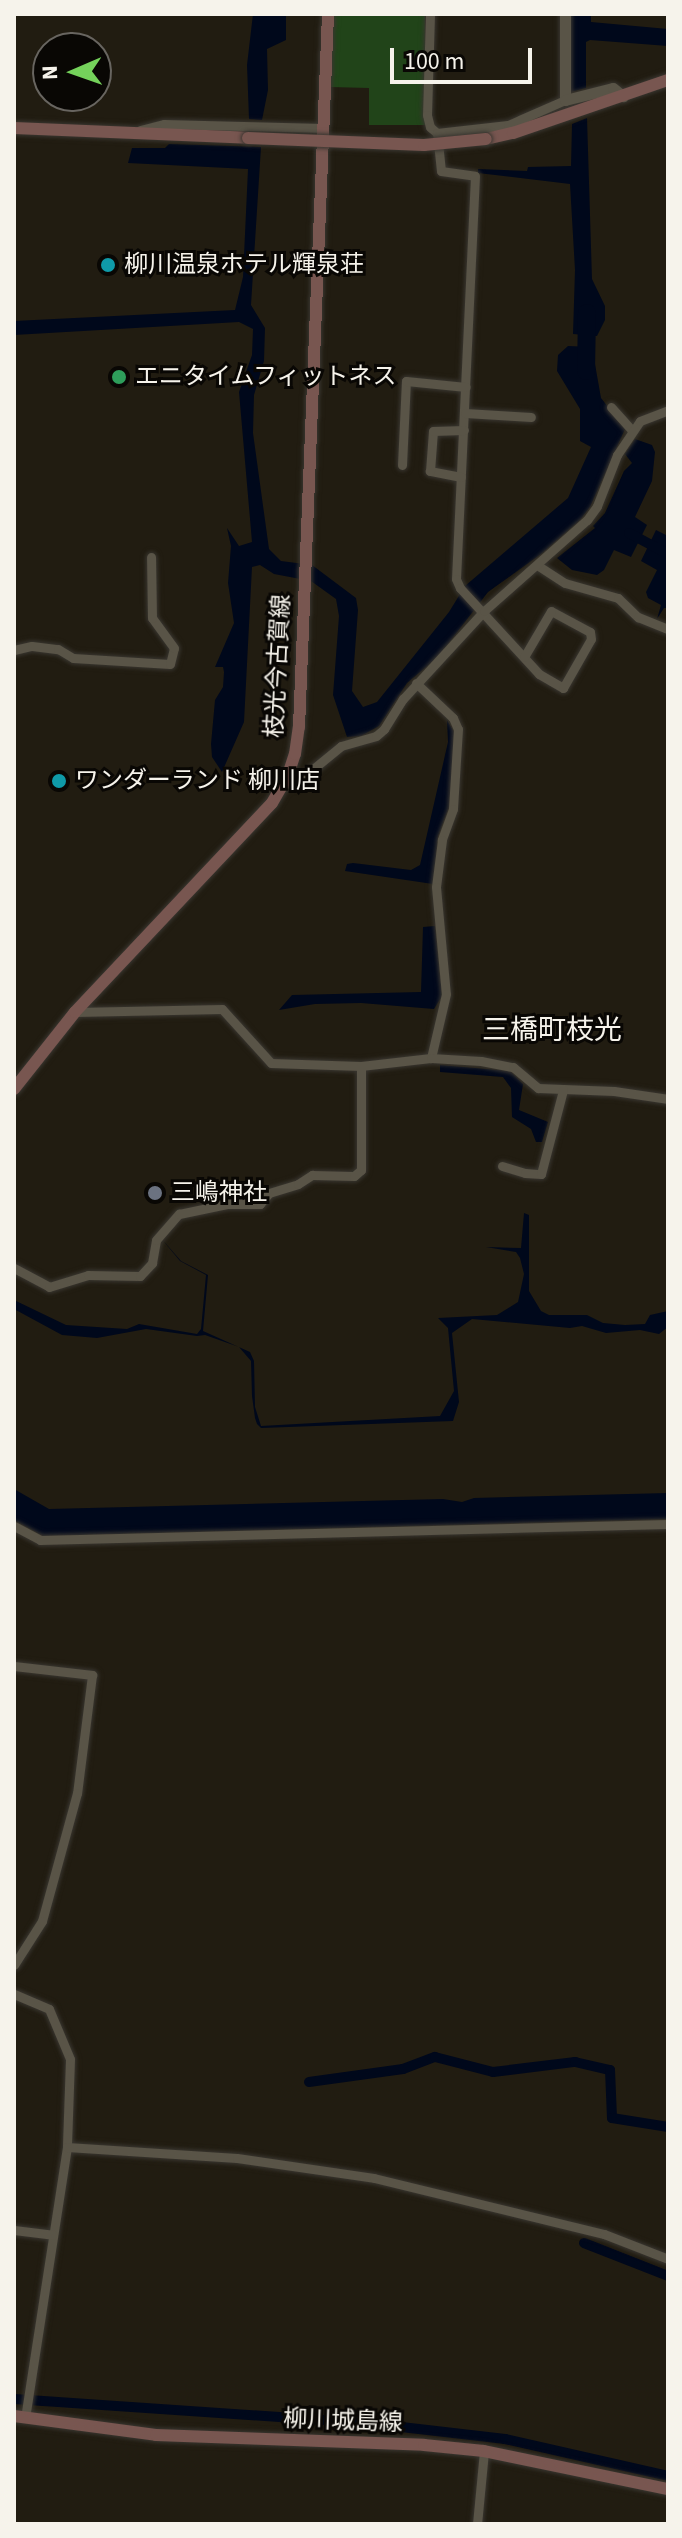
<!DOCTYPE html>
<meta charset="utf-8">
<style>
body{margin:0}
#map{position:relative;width:682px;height:2538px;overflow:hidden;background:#211c11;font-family:"Source Sans 3","Noto Sans JP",sans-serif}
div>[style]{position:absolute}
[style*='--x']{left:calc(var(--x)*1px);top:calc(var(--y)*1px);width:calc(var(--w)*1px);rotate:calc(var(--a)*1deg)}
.green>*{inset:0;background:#214419}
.water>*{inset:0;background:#00081b}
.canal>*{height:10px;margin:-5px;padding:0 5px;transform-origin:5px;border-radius:5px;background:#00081b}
.river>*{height:18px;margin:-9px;padding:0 9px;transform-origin:9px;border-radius:9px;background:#00081b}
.roads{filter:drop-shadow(0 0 2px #393630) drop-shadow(0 0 2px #393630)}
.minor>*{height:9px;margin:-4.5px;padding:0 4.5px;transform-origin:4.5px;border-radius:4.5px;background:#595447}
.tertiary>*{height:11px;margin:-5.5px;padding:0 5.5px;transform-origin:5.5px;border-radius:5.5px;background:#595447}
.secondary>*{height:12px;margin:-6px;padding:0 6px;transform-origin:6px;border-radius:6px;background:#785650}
.bridges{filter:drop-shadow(0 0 2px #393630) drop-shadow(0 0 2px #393630)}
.secondary-bridge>*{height:12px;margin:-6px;padding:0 6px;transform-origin:6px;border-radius:6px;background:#785650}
.dots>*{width:22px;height:22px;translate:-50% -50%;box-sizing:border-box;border:4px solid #090704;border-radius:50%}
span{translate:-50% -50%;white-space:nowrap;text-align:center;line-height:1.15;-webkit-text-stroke:6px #090704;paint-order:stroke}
.poi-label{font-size:24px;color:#f6f3eb}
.left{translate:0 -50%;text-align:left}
.street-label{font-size:24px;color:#f6f3eb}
.quarter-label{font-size:28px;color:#f6f3eb}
.frame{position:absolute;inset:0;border:16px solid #f6f3eb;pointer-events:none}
.north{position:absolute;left:32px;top:32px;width:80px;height:80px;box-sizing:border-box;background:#090704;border:2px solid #686560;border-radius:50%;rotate:268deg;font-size:22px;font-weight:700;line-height:32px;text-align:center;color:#f6f3eb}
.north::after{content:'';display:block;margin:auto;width:28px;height:36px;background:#75d25b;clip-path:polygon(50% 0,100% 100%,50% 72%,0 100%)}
.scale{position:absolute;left:390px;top:48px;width:142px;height:36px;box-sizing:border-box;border:4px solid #f6f3eb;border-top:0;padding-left:10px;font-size:24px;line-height:28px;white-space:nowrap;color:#f6f3eb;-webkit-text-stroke:6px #090704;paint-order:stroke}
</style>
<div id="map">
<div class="green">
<div style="clip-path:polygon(333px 14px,425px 14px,425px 125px,369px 125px,369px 88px,330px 87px)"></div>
</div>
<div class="water">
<div style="clip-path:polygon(253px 14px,286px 14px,286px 40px,267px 49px,268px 90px,262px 120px,249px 119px,247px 65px)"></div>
<div style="clip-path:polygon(571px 14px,591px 14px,591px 22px,668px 29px,668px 46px,590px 40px,586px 42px,586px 88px,571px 92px)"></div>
<div style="clip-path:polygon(587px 118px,592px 279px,605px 306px,605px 320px,597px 336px,573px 334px,575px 270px,570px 184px,478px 173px,478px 169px,527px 171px,528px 167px,571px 166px,572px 124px)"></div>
<div style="clip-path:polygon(169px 144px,261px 147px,251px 305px,265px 328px,264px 361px,254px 395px,253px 433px,269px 549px,281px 561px,312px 565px,356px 598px,358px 610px,352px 691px,363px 707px,377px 702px,449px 612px,465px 586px,568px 498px,591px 447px,580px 441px,580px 409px,557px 371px,558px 355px,568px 346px,592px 347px,601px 398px,625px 429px,590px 507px,580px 520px,541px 554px,488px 592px,438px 657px,407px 683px,379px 726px,361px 736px,347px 737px,333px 695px,339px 616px,336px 599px,311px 581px,274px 574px,260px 565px,252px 567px,244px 722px,222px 772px,212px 757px,211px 744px,215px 700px,223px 687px,224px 672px,223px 667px,215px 667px,234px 623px,228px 583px,231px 546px,227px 528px,239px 546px,252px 542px,239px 392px,252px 355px,253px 329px,239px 322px,14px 335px,14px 321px,235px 310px,243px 277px,248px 169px,128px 163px,132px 148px,165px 148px)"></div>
<div style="clip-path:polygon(635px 439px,652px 445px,655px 452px,652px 481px,635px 517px,647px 525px,631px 557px,614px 550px,604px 570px,597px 575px,572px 570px,557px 558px,595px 528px,593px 526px,605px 513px,624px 471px,632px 463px,625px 454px)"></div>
<div style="clip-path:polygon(656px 530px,668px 536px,668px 608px,664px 608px,657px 619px,661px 605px,648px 598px,646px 592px,657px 570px,641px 561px)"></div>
<div style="clip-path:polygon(447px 720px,454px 732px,451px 801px,438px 836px,433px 884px,345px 871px,347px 864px,353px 863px,411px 870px,420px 865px,448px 742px)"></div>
<div style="clip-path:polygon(435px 926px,442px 996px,434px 1009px,361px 1003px,315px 1004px,279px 1010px,292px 995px,421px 992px,423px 927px)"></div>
<div style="clip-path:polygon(440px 1065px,510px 1071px,523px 1084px,519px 1110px,548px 1122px,542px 1142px,536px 1142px,531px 1129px,512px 1117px,511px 1088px,503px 1077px,440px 1072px)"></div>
<div style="clip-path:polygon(524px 1213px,529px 1215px,529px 1291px,541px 1311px,549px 1315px,587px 1315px,603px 1323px,625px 1325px,645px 1324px,650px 1315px,668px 1311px,668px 1327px,659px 1334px,640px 1330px,606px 1333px,582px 1326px,570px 1328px,472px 1319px,452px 1333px,459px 1402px,453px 1421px,261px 1428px,257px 1424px,255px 1418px,252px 1396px,251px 1361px,239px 1347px,205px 1335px,197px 1336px,146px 1329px,97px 1338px,62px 1335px,14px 1309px,14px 1300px,66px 1325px,127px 1329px,139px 1324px,197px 1334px,201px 1329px,206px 1275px,180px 1261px,160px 1237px,181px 1261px,208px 1275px,203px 1331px,250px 1352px,254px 1361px,255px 1407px,261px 1426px,440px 1416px,454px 1391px,448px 1328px,438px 1318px,497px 1315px,518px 1302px,524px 1274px,520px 1258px,516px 1252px,486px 1247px,521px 1248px)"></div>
<div style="clip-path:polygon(14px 1489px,49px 1509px,443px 1499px,462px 1502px,474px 1498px,668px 1493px,668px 1519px,43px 1536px,14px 1520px)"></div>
</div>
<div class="canal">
<div style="--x:629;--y:533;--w:44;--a:28.3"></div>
<div style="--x:309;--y:2082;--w:95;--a:-7.9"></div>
<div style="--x:403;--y:2069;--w:34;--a:-21"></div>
<div style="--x:435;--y:2057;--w:60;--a:14.5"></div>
<div style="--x:493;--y:2072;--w:83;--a:-7"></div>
<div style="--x:575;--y:2062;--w:36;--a:13"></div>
<div style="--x:610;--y:2070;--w:48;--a:87.6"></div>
<div style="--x:612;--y:2118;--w:57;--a:9.1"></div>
<div style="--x:584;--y:2243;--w:90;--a:21.4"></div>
<div style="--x:14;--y:2399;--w:354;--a:3.9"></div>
<div style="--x:367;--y:2423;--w:139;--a:6.6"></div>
<div style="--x:505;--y:2439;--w:167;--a:12.8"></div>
</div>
<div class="river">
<div style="--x:586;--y:371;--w:58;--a:-89"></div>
</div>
<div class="roads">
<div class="minor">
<div style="--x:430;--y:14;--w:101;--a:91.7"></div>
<div style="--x:427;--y:115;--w:12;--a:76"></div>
<div style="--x:430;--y:127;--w:9;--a:41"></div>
<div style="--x:437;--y:133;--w:38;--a:84"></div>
<div style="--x:441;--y:171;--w:34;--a:8"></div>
<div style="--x:475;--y:176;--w:403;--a:92.7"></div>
<div style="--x:456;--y:579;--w:10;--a:66"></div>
<div style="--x:460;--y:588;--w:117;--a:47.4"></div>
<div style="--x:539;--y:674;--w:28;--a:30"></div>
<div style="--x:563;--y:688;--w:56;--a:-60.3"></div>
<div style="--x:591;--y:639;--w:7;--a:-98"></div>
<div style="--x:590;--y:632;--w:44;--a:-151.7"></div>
<div style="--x:551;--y:611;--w:53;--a:120.4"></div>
<div style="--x:140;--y:130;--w:25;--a:-14"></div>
<div style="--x:164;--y:124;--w:159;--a:1.4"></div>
<div style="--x:437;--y:133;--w:71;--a:-6.4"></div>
<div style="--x:508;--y:125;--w:62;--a:-23.7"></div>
<div style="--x:611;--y:407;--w:31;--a:48"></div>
<div style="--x:465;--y:413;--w:66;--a:3.5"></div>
<div style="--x:402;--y:465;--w:84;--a:-87.3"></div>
<div style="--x:406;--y:381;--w:60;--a:5.7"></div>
<div style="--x:461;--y:477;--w:32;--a:-169"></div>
<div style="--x:430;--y:471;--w:40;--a:-85.7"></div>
<div style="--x:433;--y:431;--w:31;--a:-2"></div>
<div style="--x:537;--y:565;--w:33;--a:33"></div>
<div style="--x:565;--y:583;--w:55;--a:15.8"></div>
<div style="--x:618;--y:598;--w:28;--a:44"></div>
<div style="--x:638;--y:617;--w:32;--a:22"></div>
<div style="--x:14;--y:650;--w:18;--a:-13"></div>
<div style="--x:32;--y:646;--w:26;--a:7"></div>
<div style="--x:58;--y:649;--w:17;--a:31"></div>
<div style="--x:73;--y:658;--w:97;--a:3.5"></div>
<div style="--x:170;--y:664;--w:16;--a:-76"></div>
<div style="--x:174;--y:648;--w:37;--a:-126"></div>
<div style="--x:152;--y:618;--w:61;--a:-90.9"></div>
<div style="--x:416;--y:683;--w:51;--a:43.4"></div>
<div style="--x:453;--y:718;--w:12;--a:66"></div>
<div style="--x:458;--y:729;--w:80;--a:93.6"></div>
<div style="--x:453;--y:809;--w:33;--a:110"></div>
<div style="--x:442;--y:840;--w:47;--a:97.3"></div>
<div style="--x:436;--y:887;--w:107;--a:84.7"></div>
<div style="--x:446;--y:994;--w:66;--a:103.2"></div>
<div style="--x:284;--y:784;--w:13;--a:-9"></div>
<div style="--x:297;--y:782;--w:57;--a:-39.3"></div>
<div style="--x:341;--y:746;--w:36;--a:-16"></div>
<div style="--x:376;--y:736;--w:11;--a:-41"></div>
<div style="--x:384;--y:729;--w:36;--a:-58"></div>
<div style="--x:403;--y:699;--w:120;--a:-47.4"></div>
<div style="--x:484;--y:611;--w:137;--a:-41.5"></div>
<div style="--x:587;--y:520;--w:17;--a:-54"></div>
<div style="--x:597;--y:506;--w:55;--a:-68.6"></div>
<div style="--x:617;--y:455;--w:41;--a:-55.9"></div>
<div style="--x:640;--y:421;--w:30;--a:-21"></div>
<div style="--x:75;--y:1012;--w:147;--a:-1.2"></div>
<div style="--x:222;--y:1009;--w:73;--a:47.8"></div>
<div style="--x:271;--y:1063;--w:90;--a:1.9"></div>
<div style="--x:361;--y:1066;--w:70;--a:-6.5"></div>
<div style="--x:431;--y:1058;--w:50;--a:3.4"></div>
<div style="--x:481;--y:1061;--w:33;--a:11"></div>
<div style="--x:513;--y:1067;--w:33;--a:40"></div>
<div style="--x:538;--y:1088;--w:76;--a:2.3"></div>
<div style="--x:614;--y:1091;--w:55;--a:8.4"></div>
<div style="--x:502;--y:1166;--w:24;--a:17"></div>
<div style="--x:525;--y:1173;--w:16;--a:4"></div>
<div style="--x:541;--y:1174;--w:87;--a:-75.3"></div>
<div style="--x:14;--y:1268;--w:40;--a:28"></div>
<div style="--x:49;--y:1287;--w:41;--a:-17.1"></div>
<div style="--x:88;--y:1275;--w:52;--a:1.1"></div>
<div style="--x:140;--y:1276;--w:18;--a:-47"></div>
<div style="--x:152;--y:1263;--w:23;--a:-80"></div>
<div style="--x:156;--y:1240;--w:35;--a:-49"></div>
<div style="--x:179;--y:1214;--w:49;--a:-11.8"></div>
<div style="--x:227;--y:1204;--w:33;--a:0"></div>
<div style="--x:260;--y:1204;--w:14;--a:-51"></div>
<div style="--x:269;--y:1193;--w:30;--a:-17"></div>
<div style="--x:298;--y:1184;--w:17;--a:-33"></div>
<div style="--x:312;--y:1175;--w:42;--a:1.4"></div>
<div style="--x:354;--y:1176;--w:9;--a:-41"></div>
<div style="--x:361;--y:1170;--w:104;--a:-90"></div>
<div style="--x:14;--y:1526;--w:30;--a:28"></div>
<div style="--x:40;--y:1540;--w:628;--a:-1.46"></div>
<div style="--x:14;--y:1666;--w:79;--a:6.6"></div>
<div style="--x:92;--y:1675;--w:119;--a:97.2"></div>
<div style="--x:77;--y:1793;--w:133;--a:105.3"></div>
<div style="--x:42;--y:1921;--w:52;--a:122.5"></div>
<div style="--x:14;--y:1994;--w:38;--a:23"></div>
<div style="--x:49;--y:2009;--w:54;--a:67.2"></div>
<div style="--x:70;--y:2059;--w:88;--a:92"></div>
<div style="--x:67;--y:2147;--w:273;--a:98.8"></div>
<div style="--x:67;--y:2147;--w:170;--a:3.7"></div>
<div style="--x:237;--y:2158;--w:138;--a:8.3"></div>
<div style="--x:374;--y:2178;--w:237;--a:13.7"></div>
<div style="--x:604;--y:2234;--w:69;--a:21.3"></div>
<div style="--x:14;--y:2230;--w:39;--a:7"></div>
<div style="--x:477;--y:2524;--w:73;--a:-84.5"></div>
</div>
<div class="tertiary">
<div style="--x:565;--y:14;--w:86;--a:90"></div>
<div style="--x:565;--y:100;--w:49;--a:-14"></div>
<div style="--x:613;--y:88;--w:13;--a:39"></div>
</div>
<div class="secondary">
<div style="--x:14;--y:128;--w:234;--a:2.4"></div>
<div style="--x:486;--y:139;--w:28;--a:-13"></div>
<div style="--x:513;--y:133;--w:164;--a:-18.9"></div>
<div style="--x:14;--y:1089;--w:98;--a:-51.6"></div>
<div style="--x:75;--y:1012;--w:287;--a:-46.7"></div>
<div style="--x:272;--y:803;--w:32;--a:-60"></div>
<div style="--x:288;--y:775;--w:22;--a:-72"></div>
<div style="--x:295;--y:754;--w:27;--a:-82"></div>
<div style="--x:299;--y:727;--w:714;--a:-87.67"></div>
<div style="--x:14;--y:2416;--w:143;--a:7.6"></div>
<div style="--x:156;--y:2435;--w:268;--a:2.1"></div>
<div style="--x:424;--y:2445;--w:60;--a:5.7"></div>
<div style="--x:484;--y:2451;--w:188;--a:11.7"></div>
</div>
</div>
<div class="bridges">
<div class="secondary-bridge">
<div style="--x:248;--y:138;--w:176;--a:2.3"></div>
<div style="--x:424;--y:145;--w:62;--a:-5.5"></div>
</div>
</div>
<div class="dots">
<div style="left:108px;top:265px;background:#0f9aa8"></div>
<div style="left:119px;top:377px;background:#2e9e5b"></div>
<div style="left:59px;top:781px;background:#0f9aa8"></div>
<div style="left:155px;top:1193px;background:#6b7280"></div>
</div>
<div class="poi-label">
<span class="left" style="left:124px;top:265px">柳川温泉ホテル輝泉荘</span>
<span class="left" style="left:135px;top:377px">エニタイムフィットネス</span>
<span class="left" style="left:75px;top:781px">ワンダーランド 柳川店</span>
<span class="left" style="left:171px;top:1193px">三嶋神社</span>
</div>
<div class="street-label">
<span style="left:278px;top:666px;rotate:-87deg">枝光今古賀線</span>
<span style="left:343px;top:2421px;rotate:2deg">柳川城島線</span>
</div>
<div class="quarter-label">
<span style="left:552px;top:1030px">三橋町枝光</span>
</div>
<div class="frame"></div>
<div class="north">N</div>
<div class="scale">100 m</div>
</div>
